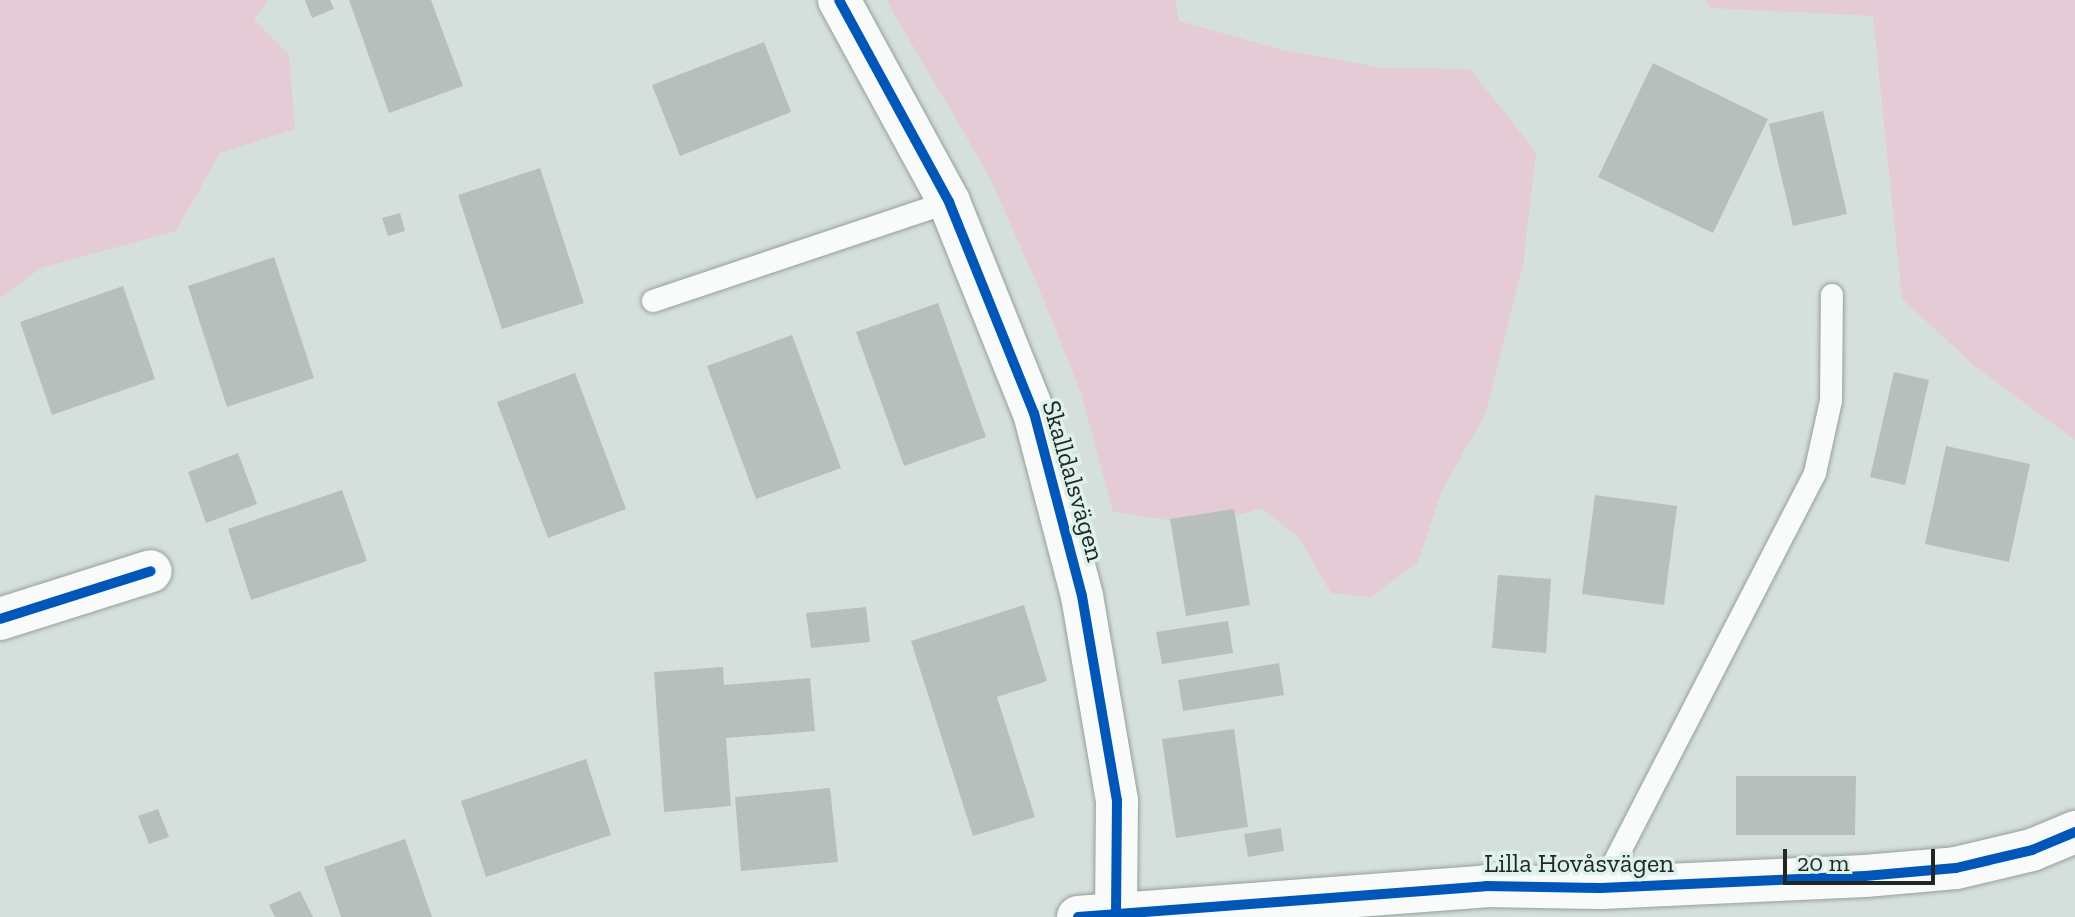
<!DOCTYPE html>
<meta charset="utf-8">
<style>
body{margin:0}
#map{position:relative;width:2075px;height:917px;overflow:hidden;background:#d5e0dc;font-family:"Zilla Slab",serif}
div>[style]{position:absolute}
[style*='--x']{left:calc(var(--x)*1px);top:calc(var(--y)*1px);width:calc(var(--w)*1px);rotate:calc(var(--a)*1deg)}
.green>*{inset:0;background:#e5cbd5}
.building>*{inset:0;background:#b6bfbc}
.roads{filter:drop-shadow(0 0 2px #969f9c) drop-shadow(0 0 2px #969f9c)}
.service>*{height:22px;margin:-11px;padding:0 11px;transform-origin:11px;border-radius:11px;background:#f9fafa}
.minor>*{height:42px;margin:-21px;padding:0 21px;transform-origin:21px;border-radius:21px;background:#f9fafa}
.cycleway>*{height:10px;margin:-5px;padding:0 5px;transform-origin:5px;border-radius:5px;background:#0057b8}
span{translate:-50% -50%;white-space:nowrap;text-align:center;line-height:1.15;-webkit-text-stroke:7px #def1ea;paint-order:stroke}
.street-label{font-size:26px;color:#202825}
.scale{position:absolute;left:1783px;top:849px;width:152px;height:36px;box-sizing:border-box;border:4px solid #202825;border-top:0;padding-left:10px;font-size:24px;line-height:28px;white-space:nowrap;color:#202825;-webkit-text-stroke:6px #def1ea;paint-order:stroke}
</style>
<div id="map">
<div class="green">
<div style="clip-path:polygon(0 0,268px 0,254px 19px,289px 55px,295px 129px,220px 153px,176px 231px,41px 268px,0 298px)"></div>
<div style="clip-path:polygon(886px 0,1175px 0,1179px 21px,1279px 49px,1383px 68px,1470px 69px,1536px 152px,1523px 265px,1486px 413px,1442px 490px,1418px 562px,1371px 597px,1331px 593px,1298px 537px,1262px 508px,1203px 525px,1113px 512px,1081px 393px,1035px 279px,988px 174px)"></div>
<div style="clip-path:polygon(1705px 0,2075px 0,2075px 440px,1976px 367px,1902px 299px,1873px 16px,1711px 8px)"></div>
</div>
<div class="building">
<div style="clip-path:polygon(305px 0,330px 0,334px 9px,312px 18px)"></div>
<div style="clip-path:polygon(349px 0,431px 0,463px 86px,389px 113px)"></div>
<div style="clip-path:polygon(764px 42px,791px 112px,680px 156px,652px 85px)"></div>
<div style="clip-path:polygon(1653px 63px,1768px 119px,1713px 233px,1598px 177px)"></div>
<div style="clip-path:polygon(1823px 111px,1847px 214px,1793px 226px,1769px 124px)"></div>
<div style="clip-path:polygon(540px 168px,584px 303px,502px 329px,458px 195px)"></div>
<div style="clip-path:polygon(400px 213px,405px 231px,388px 236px,382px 218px)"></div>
<div style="clip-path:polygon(274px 257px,314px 378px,227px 407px,188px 286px)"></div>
<div style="clip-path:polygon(123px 286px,155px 379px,52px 415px,20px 322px)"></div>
<div style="clip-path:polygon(938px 303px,986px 437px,904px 466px,856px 332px)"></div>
<div style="clip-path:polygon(792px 335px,841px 468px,756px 499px,707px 366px)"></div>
<div style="clip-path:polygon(1894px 372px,1929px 380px,1905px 485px,1870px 477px)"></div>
<div style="clip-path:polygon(575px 373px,626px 509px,548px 538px,497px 402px)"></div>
<div style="clip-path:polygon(1946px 446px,2030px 464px,2009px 562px,1925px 544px)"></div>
<div style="clip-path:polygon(238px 453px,257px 504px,206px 523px,188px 472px)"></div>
<div style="clip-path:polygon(342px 490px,367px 561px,251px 600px,228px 529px)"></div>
<div style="clip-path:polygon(1595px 495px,1677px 506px,1664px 605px,1582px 594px)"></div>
<div style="clip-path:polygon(1234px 509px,1250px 605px,1186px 616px,1170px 519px)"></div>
<div style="clip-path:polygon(1498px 575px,1551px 579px,1546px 653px,1492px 648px)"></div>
<div style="clip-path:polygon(1024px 605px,1047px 681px,997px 697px,1035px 817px,973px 836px,911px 641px)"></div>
<div style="clip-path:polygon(866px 607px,870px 642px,811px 648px,806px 613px)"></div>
<div style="clip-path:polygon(1228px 621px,1233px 653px,1162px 664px,1156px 632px)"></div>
<div style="clip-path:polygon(1279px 663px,1284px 695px,1183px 711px,1178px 680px)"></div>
<div style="clip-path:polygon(723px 667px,724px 685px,810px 678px,815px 731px,726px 738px,731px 806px,664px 812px,654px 672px)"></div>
<div style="clip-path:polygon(1234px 729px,1248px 827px,1176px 838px,1162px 739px)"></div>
<div style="clip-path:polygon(586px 759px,611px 835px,486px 877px,461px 801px)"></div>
<div style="clip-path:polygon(1736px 776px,1856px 776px,1855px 835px,1736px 835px)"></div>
<div style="clip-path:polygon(830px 788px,838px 862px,741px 871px,735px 797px)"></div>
<div style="clip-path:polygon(158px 809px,169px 837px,149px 844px,138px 816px)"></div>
<div style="clip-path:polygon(1281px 828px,1284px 851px,1248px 857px,1244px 834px)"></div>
<div style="clip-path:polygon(405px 839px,432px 917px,341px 917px,324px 867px)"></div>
<div style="clip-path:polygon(300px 891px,313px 917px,275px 917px,269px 905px)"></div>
</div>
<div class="roads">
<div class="service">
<div style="--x:653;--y:301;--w:312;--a:-18.5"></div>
<div style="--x:1601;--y:888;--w:467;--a:-62.7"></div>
<div style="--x:1815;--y:473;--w:74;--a:-77.5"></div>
<div style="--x:1831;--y:401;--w:106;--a:-89.5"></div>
</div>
<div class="minor">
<div style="--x:839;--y:0;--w:230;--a:61.4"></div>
<div style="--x:949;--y:202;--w:227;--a:68.1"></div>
<div style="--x:1034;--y:413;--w:189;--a:75.3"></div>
<div style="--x:1082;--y:596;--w:207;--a:80.3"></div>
<div style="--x:1117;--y:800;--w:117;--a:90.5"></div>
<div style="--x:0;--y:619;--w:158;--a:-17.6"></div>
<div style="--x:1078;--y:917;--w:409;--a:-4.3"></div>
<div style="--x:1486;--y:886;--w:115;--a:1"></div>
<div style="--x:1601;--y:888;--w:264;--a:-2.6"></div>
<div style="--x:1865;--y:876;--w:91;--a:-5"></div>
<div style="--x:1956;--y:868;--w:78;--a:-13.3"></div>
<div style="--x:2032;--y:850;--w:47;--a:-22.7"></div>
</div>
</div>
<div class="cycleway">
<div style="--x:839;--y:0;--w:230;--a:61.4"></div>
<div style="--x:949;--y:202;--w:227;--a:68.1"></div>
<div style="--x:1034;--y:413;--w:189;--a:75.3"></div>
<div style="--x:1082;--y:596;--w:207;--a:80.3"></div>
<div style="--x:1117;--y:800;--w:117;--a:90.5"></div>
<div style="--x:0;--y:619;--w:158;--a:-17.6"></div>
<div style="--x:1078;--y:917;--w:409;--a:-4.3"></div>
<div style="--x:1486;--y:886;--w:115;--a:1"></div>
<div style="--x:1601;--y:888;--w:264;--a:-2.6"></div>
<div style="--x:1865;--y:876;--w:91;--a:-5"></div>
<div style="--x:1956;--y:868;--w:78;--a:-13.3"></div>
<div style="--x:2032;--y:850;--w:47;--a:-22.7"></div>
</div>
<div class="street-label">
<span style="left:1073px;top:481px;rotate:74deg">Skalldalsvägen</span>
<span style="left:1579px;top:864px">Lilla Hovåsvägen</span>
</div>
<div class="scale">20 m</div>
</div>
